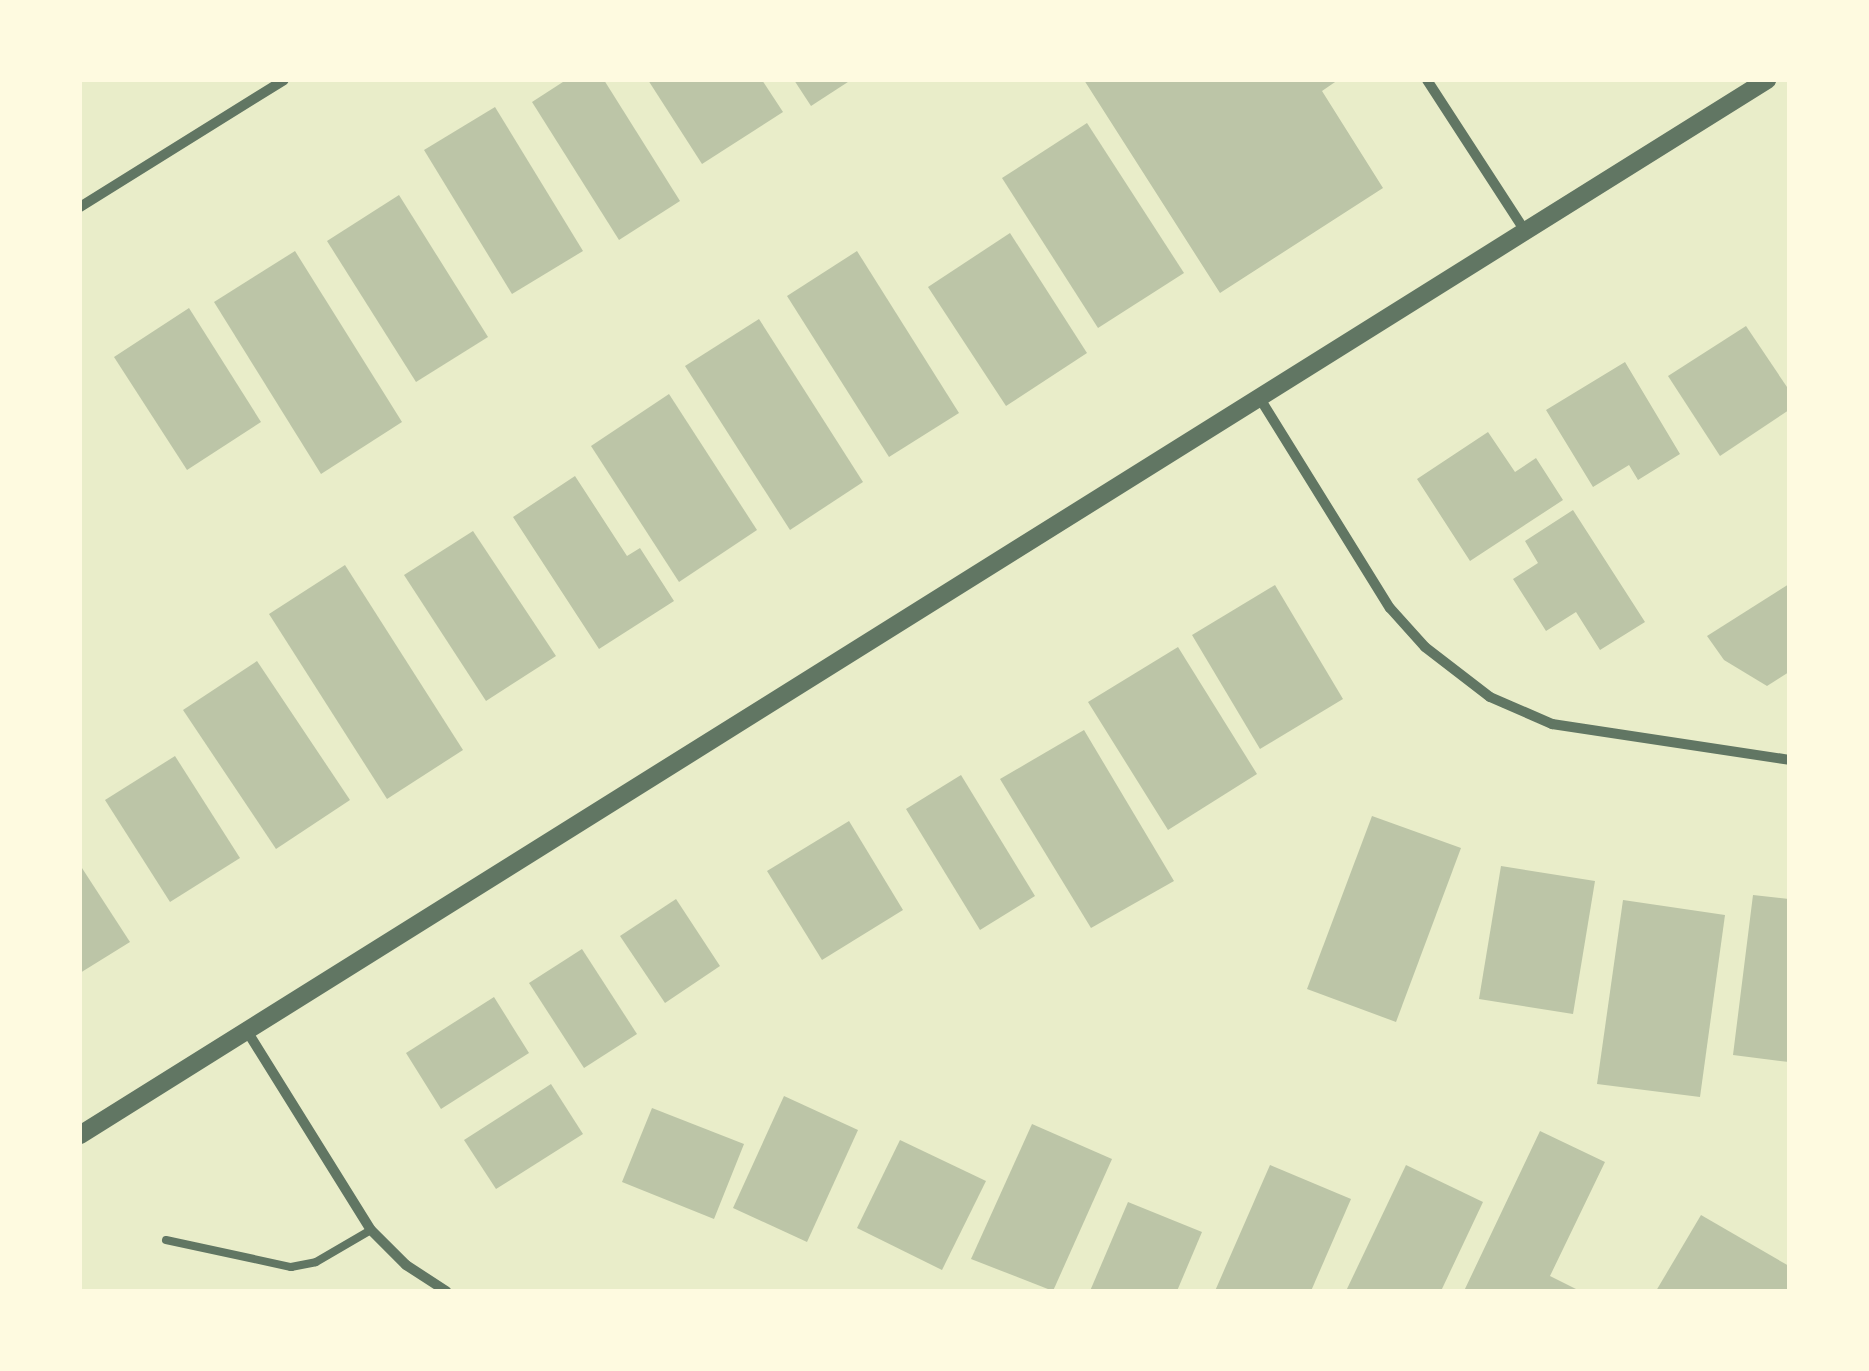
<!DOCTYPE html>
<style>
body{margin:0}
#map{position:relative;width:1869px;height:1371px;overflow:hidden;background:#e9edc9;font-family:"Noto Sans",sans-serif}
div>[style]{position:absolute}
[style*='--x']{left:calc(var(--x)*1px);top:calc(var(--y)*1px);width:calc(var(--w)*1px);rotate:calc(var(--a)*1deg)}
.building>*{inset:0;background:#bcc5a7}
.service>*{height:8px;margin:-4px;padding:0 4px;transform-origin:4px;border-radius:4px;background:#617663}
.minor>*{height:10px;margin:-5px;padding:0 5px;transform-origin:5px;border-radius:5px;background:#617663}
.tertiary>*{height:18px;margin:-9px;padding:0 9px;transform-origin:9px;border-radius:9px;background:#617663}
span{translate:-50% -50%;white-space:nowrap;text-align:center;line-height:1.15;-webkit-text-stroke:8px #fefae0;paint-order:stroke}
.frame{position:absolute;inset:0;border:82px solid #fefae0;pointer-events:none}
</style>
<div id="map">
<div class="building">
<div style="clip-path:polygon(566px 80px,604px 80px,680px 201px,619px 240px,532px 102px)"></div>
<div style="clip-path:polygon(648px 80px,762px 80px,783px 112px,702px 164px)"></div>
<div style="clip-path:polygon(794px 80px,851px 80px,811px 106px)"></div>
<div style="clip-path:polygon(1084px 80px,1338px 80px,1322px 91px,1383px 188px,1220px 293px)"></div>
<div style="clip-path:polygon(495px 107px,583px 251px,512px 294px,424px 150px)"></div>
<div style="clip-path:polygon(1087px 123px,1184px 273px,1098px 328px,1002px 178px)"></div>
<div style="clip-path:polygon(399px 195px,488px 337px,416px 382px,327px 241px)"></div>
<div style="clip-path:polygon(1010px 233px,1087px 353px,1006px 406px,928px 287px)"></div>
<div style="clip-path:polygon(295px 251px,402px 422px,321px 474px,214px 302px)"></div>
<div style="clip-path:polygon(857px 251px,959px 413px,889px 457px,787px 296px)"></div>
<div style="clip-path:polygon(189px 308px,261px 422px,187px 470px,114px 357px)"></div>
<div style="clip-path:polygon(759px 319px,863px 482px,790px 530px,685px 366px)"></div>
<div style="clip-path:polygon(1746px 326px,1789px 390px,1789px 410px,1720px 456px,1668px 376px)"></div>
<div style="clip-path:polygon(1625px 362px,1680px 454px,1638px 480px,1629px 465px,1593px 487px,1546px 410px)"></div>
<div style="clip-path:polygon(669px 394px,757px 530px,679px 582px,591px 446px)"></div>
<div style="clip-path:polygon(1488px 432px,1515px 472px,1536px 458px,1563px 500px,1470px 561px,1417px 479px)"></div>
<div style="clip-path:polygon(575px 476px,627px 556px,640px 548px,674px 601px,599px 649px,513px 517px)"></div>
<div style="clip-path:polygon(1573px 510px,1645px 622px,1600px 650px,1576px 612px,1546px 631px,1513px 579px,1538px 563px,1525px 541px)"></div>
<div style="clip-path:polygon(473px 531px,556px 656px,486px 701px,404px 575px)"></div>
<div style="clip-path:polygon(345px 565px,463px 750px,387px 799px,269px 614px)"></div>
<div style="clip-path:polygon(1789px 584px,1789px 672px,1767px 686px,1724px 660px,1707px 636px)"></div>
<div style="clip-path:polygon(1275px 585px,1343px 699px,1260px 749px,1192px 635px)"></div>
<div style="clip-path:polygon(1178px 647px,1257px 774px,1168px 830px,1088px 702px)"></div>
<div style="clip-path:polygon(257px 661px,350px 800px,276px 849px,183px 710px)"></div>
<div style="clip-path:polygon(1084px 730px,1174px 881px,1091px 928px,1000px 779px)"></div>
<div style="clip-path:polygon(175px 756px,240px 858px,170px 902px,105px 800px)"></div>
<div style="clip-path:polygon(961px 775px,1035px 896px,980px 930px,906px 809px)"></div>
<div style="clip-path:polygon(1372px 816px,1461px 848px,1396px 1022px,1307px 989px)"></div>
<div style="clip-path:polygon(849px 821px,903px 910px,822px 960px,767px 871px)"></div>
<div style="clip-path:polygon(80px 865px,130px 942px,80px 973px)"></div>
<div style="clip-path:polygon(1501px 866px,1595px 881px,1573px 1014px,1479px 999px)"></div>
<div style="clip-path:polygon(1753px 895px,1789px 899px,1789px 1062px,1733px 1055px)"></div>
<div style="clip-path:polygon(676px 899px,720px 966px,665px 1003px,620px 936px)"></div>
<div style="clip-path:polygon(1623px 900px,1725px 915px,1700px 1097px,1597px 1084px)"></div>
<div style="clip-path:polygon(582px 949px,637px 1034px,584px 1068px,529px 983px)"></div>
<div style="clip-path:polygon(494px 997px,529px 1053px,441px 1109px,406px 1053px)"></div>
<div style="clip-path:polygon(551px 1084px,583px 1134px,496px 1189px,464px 1140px)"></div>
<div style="clip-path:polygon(784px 1096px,858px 1130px,807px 1242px,733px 1208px)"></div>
<div style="clip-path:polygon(652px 1108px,744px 1144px,714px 1219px,622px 1182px)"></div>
<div style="clip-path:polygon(1032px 1124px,1112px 1159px,1053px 1291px,971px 1259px)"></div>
<div style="clip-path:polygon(1540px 1131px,1605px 1162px,1550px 1276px,1580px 1291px,1464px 1291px)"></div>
<div style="clip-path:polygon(900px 1140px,986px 1181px,942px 1270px,857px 1228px)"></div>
<div style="clip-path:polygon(1270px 1165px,1351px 1199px,1311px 1291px,1215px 1291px)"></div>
<div style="clip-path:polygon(1406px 1165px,1483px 1202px,1441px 1291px,1346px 1291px)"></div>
<div style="clip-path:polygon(1128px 1202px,1202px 1232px,1177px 1291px,1090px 1291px)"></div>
<div style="clip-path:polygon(1701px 1215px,1789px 1266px,1789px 1291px,1656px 1291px)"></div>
</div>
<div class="service">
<div style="--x:166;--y:1240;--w:128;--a:12.2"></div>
<div style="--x:291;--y:1267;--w:25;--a:-11"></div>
<div style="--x:316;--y:1262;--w:64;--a:-30.2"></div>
</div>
<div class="minor">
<div style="--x:1427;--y:80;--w:180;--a:57"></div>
<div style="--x:80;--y:207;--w:240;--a:-31.9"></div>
<div style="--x:1259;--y:397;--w:248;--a:58.2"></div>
<div style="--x:1390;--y:608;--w:52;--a:48.1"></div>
<div style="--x:1425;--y:647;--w:82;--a:37.6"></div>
<div style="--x:1490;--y:697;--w:68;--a:23.5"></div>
<div style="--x:1552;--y:724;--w:240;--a:8.6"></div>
<div style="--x:247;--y:1031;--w:234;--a:58.1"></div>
<div style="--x:371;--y:1230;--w:49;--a:45"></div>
<div style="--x:406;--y:1265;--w:48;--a:33"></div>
</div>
<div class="tertiary">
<div style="--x:80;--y:1135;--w:1990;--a:-32.02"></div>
</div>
<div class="frame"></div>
</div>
